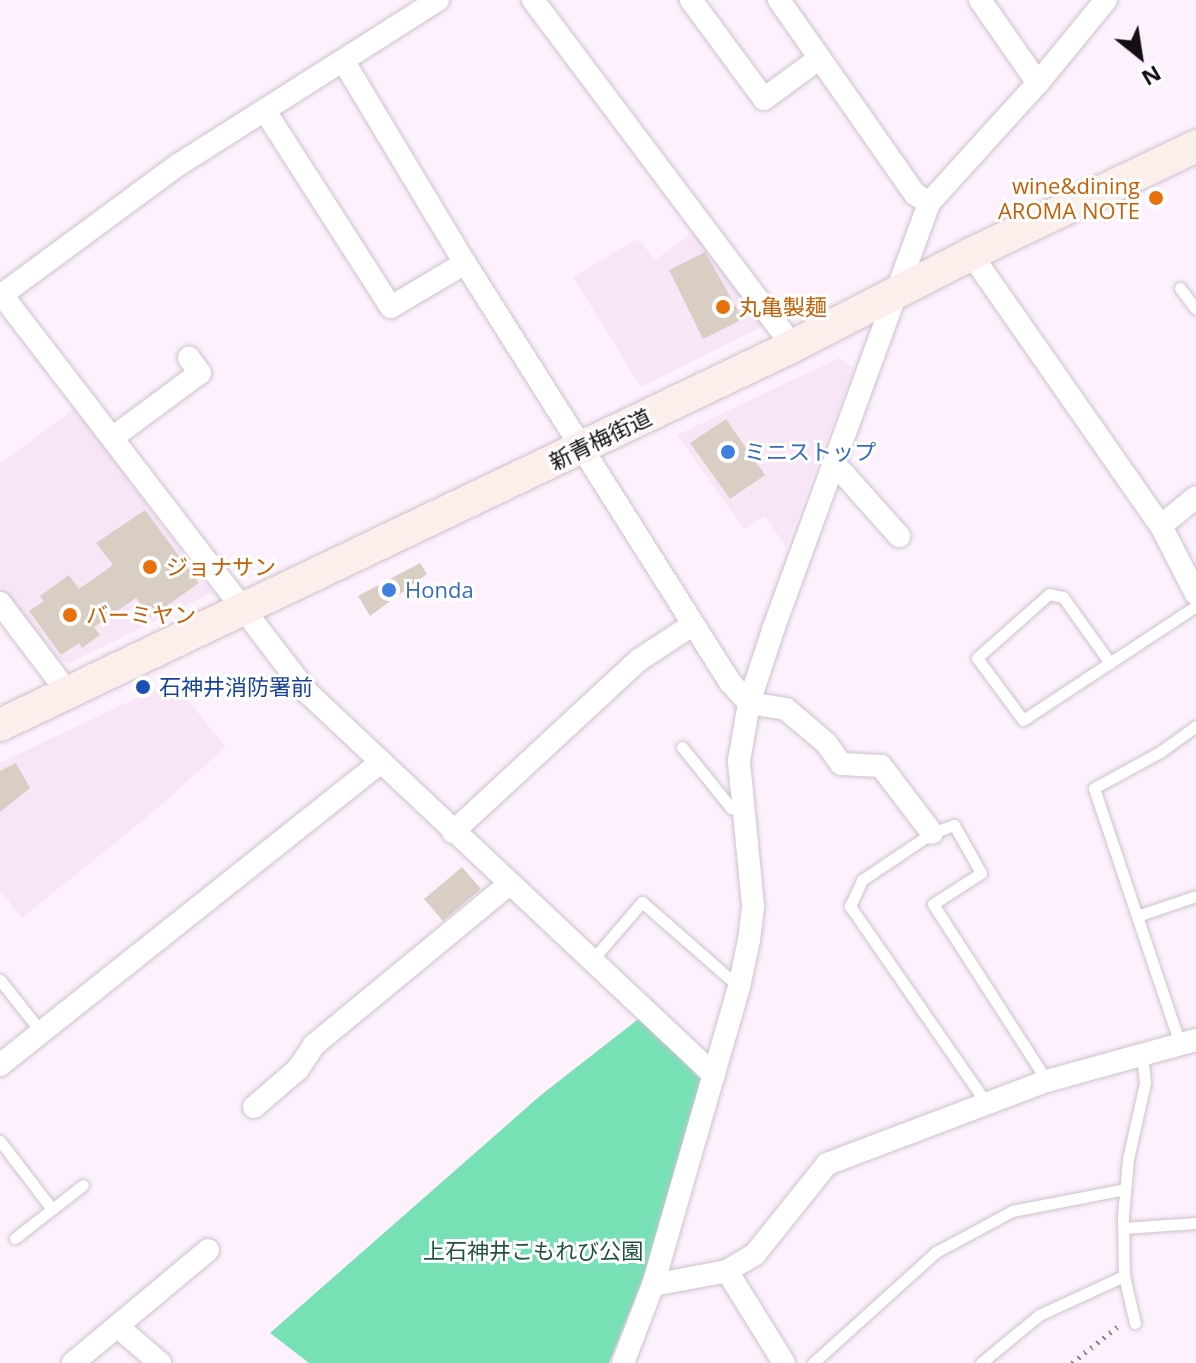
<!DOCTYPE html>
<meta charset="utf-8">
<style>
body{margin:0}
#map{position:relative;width:1196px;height:1363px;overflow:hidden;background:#fcf1fc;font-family:"Open Sans","Noto Sans JP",sans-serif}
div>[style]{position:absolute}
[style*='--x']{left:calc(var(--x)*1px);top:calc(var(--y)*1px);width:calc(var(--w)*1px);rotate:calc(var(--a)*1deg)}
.built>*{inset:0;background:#f8e6f7}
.green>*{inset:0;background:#77e1b5}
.building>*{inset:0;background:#d9cec4}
.path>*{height:5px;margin-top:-2.5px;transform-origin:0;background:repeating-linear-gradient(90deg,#918991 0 2px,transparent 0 8px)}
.roads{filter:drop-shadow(0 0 2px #cdc2cd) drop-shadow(0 0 2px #cdc2cd)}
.lane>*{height:11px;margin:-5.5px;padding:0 5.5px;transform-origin:5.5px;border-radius:5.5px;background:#fff}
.street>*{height:22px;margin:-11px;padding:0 11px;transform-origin:11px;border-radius:11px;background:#fff}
.secondary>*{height:32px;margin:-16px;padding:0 16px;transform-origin:16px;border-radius:16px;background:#fbeeeb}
.dots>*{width:22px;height:22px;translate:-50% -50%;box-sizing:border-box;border:4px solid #fff;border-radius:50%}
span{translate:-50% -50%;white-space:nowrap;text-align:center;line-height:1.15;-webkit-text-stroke:6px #fff;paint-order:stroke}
.food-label{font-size:22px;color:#c56008}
.right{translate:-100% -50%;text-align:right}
.left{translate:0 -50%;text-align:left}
.street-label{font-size:22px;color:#130f13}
.shop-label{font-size:22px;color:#366cbe}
.transit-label{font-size:22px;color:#164399}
.park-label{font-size:22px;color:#23523f}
.north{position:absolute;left:1100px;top:16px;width:80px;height:80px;-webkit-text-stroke:6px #fff;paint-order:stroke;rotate:150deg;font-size:22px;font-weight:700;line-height:32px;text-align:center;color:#130f13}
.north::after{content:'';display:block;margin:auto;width:28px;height:36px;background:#130f13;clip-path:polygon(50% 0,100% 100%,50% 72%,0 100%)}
</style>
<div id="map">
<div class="built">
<div style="clip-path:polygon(697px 229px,767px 324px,641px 387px,573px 277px,638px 239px,655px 260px)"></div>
<div style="clip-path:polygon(839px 358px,854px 368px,786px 547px,765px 516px,744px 529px,677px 435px)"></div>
<div style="clip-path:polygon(75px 408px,212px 593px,69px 663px,58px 660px,0 587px,0 464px)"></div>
<div style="clip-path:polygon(172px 681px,226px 747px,153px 812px,22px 918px,0 890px,0 763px)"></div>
</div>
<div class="green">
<div style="clip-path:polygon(641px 1017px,701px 1080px,644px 1276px,609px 1363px,309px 1363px,270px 1333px,541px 1095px)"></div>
</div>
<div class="building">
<div style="clip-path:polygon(705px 252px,743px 319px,703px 339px,669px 270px)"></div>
<div style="clip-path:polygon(726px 419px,765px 475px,730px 499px,690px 443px)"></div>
<div style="clip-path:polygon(145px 510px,199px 583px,151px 617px,136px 598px,94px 627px,100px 635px,82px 648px,79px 643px,61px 655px,29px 611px,44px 601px,40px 596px,69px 575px,79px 589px,113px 565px,96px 543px)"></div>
<div style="clip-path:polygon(420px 563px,427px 574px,370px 616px,358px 596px)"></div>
<div style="clip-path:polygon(16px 763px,30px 788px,0 812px,0 771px)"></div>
<div style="clip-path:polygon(462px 867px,481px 889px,443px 921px,424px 899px)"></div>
</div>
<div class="path">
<div style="--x:1072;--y:1363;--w:58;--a:-38.7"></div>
</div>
<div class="roads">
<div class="lane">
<div style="--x:1180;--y:288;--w:26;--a:53"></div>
<div style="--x:1110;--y:663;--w:81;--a:-125.5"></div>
<div style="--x:1063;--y:597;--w:14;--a:-168"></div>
<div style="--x:1049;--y:594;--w:96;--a:138.4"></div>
<div style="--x:977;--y:658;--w:77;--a:53.4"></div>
<div style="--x:1023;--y:720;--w:207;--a:-33.4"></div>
<div style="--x:682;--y:747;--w:78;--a:51.2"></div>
<div style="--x:731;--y:808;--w:13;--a:9"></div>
<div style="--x:1137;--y:916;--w:62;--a:-18.7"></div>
<div style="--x:593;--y:959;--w:75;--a:-49.3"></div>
<div style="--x:642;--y:902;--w:129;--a:41.2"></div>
<div style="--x:0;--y:980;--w:68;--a:51.6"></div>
<div style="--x:1180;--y:1044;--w:270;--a:-108.6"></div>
<div style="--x:1094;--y:788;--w:75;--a:-28.6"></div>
<div style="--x:1160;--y:752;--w:44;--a:-35.8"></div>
<div style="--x:987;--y:1104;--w:241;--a:-124.7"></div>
<div style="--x:850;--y:906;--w:29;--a:-65"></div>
<div style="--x:862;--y:880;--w:84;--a:-33.9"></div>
<div style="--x:932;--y:833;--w:23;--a:-20"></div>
<div style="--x:954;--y:825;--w:55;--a:60.6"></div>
<div style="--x:981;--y:873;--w:57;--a:147.1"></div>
<div style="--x:933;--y:904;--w:211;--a:57.2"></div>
<div style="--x:0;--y:1141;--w:86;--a:52.6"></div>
<div style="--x:1123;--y:1228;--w:73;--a:-3.9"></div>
<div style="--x:15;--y:1238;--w:86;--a:-37.9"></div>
<div style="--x:1135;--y:1323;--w:48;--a:-103.2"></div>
<div style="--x:1124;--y:1276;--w:60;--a:-91"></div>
<div style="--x:1123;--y:1216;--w:57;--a:-85"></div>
<div style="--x:1128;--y:1159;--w:78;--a:-77.4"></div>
<div style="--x:1145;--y:1083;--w:29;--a:-96"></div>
<div style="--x:813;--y:1363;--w:166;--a:-42.1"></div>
<div style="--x:936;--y:1252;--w:86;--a:-28.3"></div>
<div style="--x:1012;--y:1211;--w:115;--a:-11"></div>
<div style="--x:981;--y:1363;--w:75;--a:-39.6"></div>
<div style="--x:1039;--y:1315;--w:94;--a:-24.6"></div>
</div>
<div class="street">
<div style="--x:533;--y:0;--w:433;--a:53.1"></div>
<div style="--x:691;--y:0;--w:123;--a:53.6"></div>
<div style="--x:764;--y:99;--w:69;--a:-36.2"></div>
<div style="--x:779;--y:0;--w:237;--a:55"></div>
<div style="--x:915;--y:194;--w:17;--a:33"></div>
<div style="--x:980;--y:0;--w:101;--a:55.1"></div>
<div style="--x:344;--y:62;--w:235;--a:59"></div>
<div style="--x:465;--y:263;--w:496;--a:57.7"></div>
<div style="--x:730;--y:682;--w:28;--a:48"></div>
<div style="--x:749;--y:703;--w:37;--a:9"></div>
<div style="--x:786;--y:709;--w:52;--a:40.4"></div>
<div style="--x:826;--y:743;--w:26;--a:54"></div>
<div style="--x:841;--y:764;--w:40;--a:2.9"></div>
<div style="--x:881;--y:766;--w:84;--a:52.7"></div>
<div style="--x:265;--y:111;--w:233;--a:57.3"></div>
<div style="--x:391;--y:307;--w:86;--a:-30.7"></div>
<div style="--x:971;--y:254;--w:332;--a:55.1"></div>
<div style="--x:1161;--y:526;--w:76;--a:62.8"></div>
<div style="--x:2;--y:295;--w:501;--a:52.47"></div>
<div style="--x:307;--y:692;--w:559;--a:43.26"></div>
<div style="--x:0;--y:296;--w:221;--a:-36.4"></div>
<div style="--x:178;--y:165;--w:308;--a:-32.4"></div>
<div style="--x:112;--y:438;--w:109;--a:-36.5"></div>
<div style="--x:200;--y:373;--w:19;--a:-126"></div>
<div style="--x:834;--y:463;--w:98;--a:48.3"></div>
<div style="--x:1161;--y:526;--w:45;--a:-39.6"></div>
<div style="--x:0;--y:603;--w:114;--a:52.8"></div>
<div style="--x:453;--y:832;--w:253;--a:-42.8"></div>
<div style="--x:639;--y:660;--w:64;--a:-33.4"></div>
<div style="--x:0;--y:1065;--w:484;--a:-38.5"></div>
<div style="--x:254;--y:1107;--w:58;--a:-40.8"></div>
<div style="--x:298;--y:1069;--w:29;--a:-56"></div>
<div style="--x:314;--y:1045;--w:253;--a:-39.5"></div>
<div style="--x:727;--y:1271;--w:108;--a:58.2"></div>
<div style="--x:653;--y:1285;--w:75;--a:-10.7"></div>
<div style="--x:727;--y:1271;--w:33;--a:-31"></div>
<div style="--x:755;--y:1254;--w:115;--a:-51.3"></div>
<div style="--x:827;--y:1164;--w:235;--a:-20.7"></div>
<div style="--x:1047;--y:1081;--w:155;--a:-15.4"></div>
<div style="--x:117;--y:1326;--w:57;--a:40.7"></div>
<div style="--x:73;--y:1363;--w:176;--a:-39.9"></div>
<div style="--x:623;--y:1363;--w:84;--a:-69"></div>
<div style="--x:653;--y:1285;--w:310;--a:-73.9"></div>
<div style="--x:739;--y:987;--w:48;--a:-78"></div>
<div style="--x:749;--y:940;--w:35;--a:-83"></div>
<div style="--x:753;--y:905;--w:145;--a:-95.6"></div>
<div style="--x:739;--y:761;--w:59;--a:-80.2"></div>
<div style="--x:749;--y:703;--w:80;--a:-71.8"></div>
<div style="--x:774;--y:627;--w:451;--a:-69.9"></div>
<div style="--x:929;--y:203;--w:162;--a:-47.8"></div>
<div style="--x:1038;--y:83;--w:107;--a:-50.7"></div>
</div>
<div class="secondary">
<div style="--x:0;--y:725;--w:879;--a:-25.54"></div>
<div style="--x:793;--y:346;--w:200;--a:-27.3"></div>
<div style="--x:971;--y:254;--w:250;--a:-25.6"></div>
</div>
</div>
<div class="dots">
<div style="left:1156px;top:198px;background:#e8710a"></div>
<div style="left:723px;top:307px;background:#e8710a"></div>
<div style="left:728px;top:452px;background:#3f7fe0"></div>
<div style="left:150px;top:567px;background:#e8710a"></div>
<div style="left:389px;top:590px;background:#3f7fe0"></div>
<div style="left:70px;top:615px;background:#e8710a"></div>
<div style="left:143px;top:687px;background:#1a4fb4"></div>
</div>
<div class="food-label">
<span class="right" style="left:1140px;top:198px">wine&amp;dining<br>AROMA NOTE</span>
<span class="left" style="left:739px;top:307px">丸亀製麺</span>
<span class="left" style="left:166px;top:567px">ジョナサン</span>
<span class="left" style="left:86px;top:615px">バーミヤン</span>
</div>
<div class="street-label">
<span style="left:600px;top:439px;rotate:-26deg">新青梅街道</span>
</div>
<div class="shop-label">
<span class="left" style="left:744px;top:452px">ミニストップ</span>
<span class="left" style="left:405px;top:590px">Honda</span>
</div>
<div class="transit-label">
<span class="left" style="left:159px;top:687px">石神井消防署前</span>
</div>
<div class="park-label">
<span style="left:533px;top:1251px">上石神井こもれび公園</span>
</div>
<div class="north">N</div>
</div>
